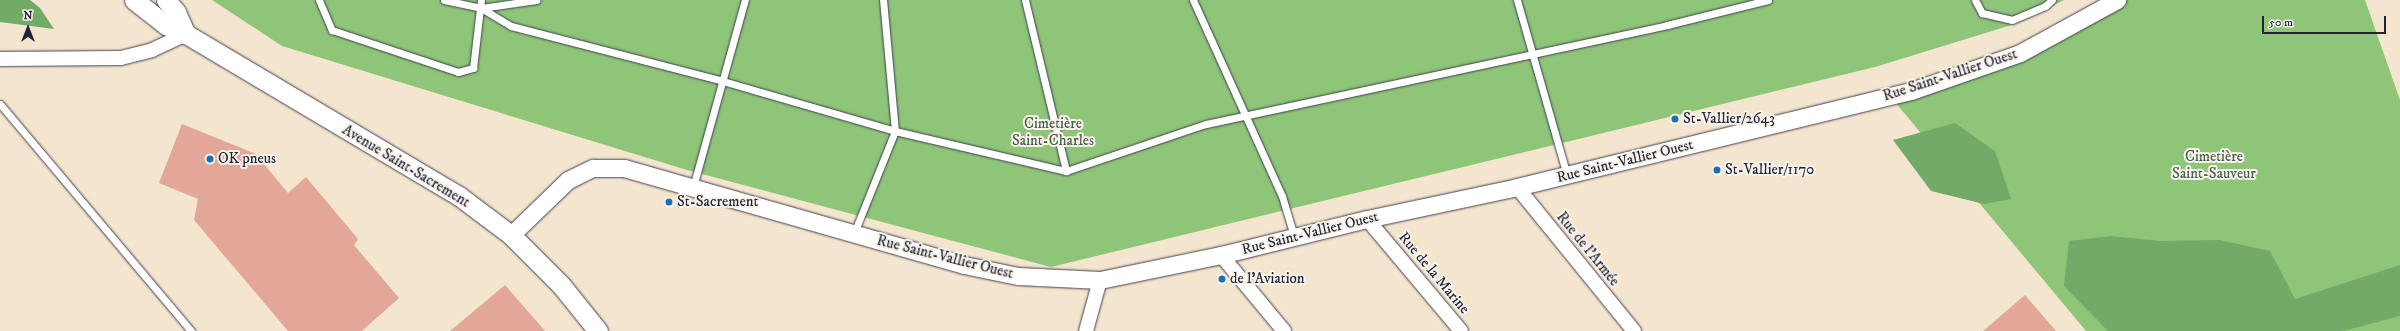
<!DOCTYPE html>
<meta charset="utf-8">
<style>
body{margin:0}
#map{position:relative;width:2400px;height:331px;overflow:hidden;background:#f4e5ce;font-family:"IM FELL DW Pica",serif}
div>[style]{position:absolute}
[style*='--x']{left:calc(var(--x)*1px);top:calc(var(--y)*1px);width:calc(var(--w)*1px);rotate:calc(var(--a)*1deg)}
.green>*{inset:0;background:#8ec578}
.forest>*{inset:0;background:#72aa68}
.building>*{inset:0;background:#e3a79a}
.roads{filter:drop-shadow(0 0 1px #423f51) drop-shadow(0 0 1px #423f51)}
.service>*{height:7px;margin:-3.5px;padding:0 3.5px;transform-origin:3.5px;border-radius:3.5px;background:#fff}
.minor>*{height:14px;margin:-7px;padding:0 7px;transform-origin:7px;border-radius:7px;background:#fff}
.tertiary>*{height:17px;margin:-8.5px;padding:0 8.5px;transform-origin:8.5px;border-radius:8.5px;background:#fff}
.secondary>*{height:19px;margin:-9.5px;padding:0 9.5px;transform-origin:9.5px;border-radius:9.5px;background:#fff}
.dots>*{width:11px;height:11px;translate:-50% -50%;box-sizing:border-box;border:2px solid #f7f3e8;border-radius:50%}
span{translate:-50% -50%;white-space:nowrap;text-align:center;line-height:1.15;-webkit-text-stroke:4px #f7f3e8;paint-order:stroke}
.street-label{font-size:15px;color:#22223b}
.poi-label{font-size:15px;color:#22223b}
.left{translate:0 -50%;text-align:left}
.park-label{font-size:15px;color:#485b50}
.north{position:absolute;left:8px;top:8px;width:40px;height:40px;-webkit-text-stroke:3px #f7f3e8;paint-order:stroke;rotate:0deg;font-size:11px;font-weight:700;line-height:16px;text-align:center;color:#22223b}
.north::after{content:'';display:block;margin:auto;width:14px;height:18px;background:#22223b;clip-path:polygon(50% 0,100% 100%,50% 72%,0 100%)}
.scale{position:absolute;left:2262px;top:16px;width:124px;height:18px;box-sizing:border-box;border:2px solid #22223b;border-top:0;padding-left:5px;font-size:12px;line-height:14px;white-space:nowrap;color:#22223b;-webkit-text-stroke:3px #f7f3e8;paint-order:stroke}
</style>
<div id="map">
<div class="green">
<div style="clip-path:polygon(212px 0,2064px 0,2018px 23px,1875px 67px,1051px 267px,687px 170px,282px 46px)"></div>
<div style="clip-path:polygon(2117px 0,2365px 0,2400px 100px,2400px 331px,2086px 331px,1890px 96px,1965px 73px)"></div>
</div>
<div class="forest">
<div style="clip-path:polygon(0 0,30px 0,40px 8px,54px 29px,0 22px)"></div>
<div style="clip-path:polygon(1955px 123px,1995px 151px,2011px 199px,1984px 204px,1931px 191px,1893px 140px)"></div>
<div style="clip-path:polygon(2111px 236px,2159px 241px,2219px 240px,2270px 251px,2295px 299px,2400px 265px,2400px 316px,2343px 331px,2108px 331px,2064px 286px,2069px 241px)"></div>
</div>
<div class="building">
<div style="clip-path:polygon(182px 124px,266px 158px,264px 164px,288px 193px,306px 177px,358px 239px,354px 245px,399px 298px,362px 331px,288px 331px,194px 220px,198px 199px,159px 183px)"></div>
<div style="clip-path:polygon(505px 285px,545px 331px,450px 331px)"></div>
<div style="clip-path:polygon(2025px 295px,2056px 331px,1983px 331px)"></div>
</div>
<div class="roads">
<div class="service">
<div style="--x:319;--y:0;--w:33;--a:67"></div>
<div style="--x:332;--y:30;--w:133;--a:18.4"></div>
<div style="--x:458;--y:72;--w:16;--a:-15"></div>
<div style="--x:473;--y:68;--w:68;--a:-83.3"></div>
<div style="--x:444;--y:0;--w:38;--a:12"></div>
<div style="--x:481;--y:8;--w:35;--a:31"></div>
<div style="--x:511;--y:26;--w:219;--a:14.5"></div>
<div style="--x:723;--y:81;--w:179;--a:16.2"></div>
<div style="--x:895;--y:131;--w:176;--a:13.2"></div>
<div style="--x:1066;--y:171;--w:148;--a:-18.6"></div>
<div style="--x:1206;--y:124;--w:472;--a:-12.1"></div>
<div style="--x:1667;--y:25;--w:104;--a:-13.9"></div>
<div style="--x:1025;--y:0;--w:176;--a:76.5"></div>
<div style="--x:1193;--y:0;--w:215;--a:65.6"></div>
<div style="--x:1282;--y:196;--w:42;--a:73.3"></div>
<div style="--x:1517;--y:0;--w:182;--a:74.1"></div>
<div style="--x:1975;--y:0;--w:15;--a:62"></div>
<div style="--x:1982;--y:13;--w:31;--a:13"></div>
<div style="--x:2012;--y:20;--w:36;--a:-23"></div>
<div style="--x:2045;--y:6;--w:9;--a:-41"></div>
<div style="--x:481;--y:8;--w:56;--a:-8.3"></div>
<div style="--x:0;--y:104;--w:297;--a:49.9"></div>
<div style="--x:693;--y:187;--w:194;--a:-74.5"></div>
<div style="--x:854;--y:233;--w:110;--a:-68.1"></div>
<div style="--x:895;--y:131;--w:132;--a:-95.2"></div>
</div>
<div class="minor">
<div style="--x:0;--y:59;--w:121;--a:-0.5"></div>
<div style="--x:121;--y:58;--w:32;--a:-14"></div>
<div style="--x:152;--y:50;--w:38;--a:-25"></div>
<div style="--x:1517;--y:187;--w:186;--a:50.9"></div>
<div style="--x:1367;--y:219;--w:146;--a:50"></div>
<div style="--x:1221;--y:255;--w:99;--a:50.3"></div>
<div style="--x:1086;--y:331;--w:53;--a:-74.6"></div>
</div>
<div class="tertiary">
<div style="--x:511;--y:235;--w:79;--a:-44"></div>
<div style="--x:568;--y:180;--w:28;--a:-26"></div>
<div style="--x:593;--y:168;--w:31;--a:0"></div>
<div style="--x:624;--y:168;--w:354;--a:15.9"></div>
<div style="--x:964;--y:265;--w:55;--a:11.5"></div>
<div style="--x:1018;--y:276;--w:82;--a:2.8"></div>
<div style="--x:1100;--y:280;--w:124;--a:-11.7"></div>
<div style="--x:1221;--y:255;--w:150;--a:-13.9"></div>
<div style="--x:1367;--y:219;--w:153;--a:-12"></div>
<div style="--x:1517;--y:187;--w:406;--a:-13.7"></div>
<div style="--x:1911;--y:91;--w:115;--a:-19.2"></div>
<div style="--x:2020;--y:53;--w:111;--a:-28.7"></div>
</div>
<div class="secondary">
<div style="--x:134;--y:0;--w:41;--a:38"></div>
<div style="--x:166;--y:25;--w:22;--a:24"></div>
<div style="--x:186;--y:34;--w:317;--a:30.7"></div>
<div style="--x:459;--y:196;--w:65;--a:36.9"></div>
<div style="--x:511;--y:235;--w:71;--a:45"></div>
<div style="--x:561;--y:285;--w:59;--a:51.2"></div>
<div style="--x:166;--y:0;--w:16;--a:50"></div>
<div style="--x:176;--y:12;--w:24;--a:66"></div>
</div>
</div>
<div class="dots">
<div style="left:1675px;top:119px;background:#1f6fb2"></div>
<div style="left:210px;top:159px;background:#1f6fb2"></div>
<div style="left:1717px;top:170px;background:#1f6fb2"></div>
<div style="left:669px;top:202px;background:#1f6fb2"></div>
<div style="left:1222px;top:279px;background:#1f6fb2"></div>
</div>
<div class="street-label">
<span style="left:1950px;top:75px;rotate:-18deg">Rue Saint-Vallier Ouest</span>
<span style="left:1625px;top:161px;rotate:-14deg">Rue Saint-Vallier Ouest</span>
<span style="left:406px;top:166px;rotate:31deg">Avenue Saint-Sacrement</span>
<span style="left:1310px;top:233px;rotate:-14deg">Rue Saint-Vallier Ouest</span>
<span style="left:1588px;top:249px;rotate:51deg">Rue de l'Armée</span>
<span style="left:945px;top:257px;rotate:14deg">Rue Saint-Vallier Ouest</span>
<span style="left:1434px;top:273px;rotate:50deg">Rue de la Marine</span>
</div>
<div class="poi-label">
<span class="left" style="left:1683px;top:119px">St-Vallier/2643</span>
<span class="left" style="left:218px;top:159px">OK pneus</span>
<span class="left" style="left:1725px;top:170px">St-Vallier/1170</span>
<span class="left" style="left:677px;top:202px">St-Sacrement</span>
<span class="left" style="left:1230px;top:279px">de l'Aviation</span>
</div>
<div class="park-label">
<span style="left:1053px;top:132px">Cimetière<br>Saint-Charles</span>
<span style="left:2214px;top:165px">Cimetière<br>Saint-Sauveur</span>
</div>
<div class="north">N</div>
<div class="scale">50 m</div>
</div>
